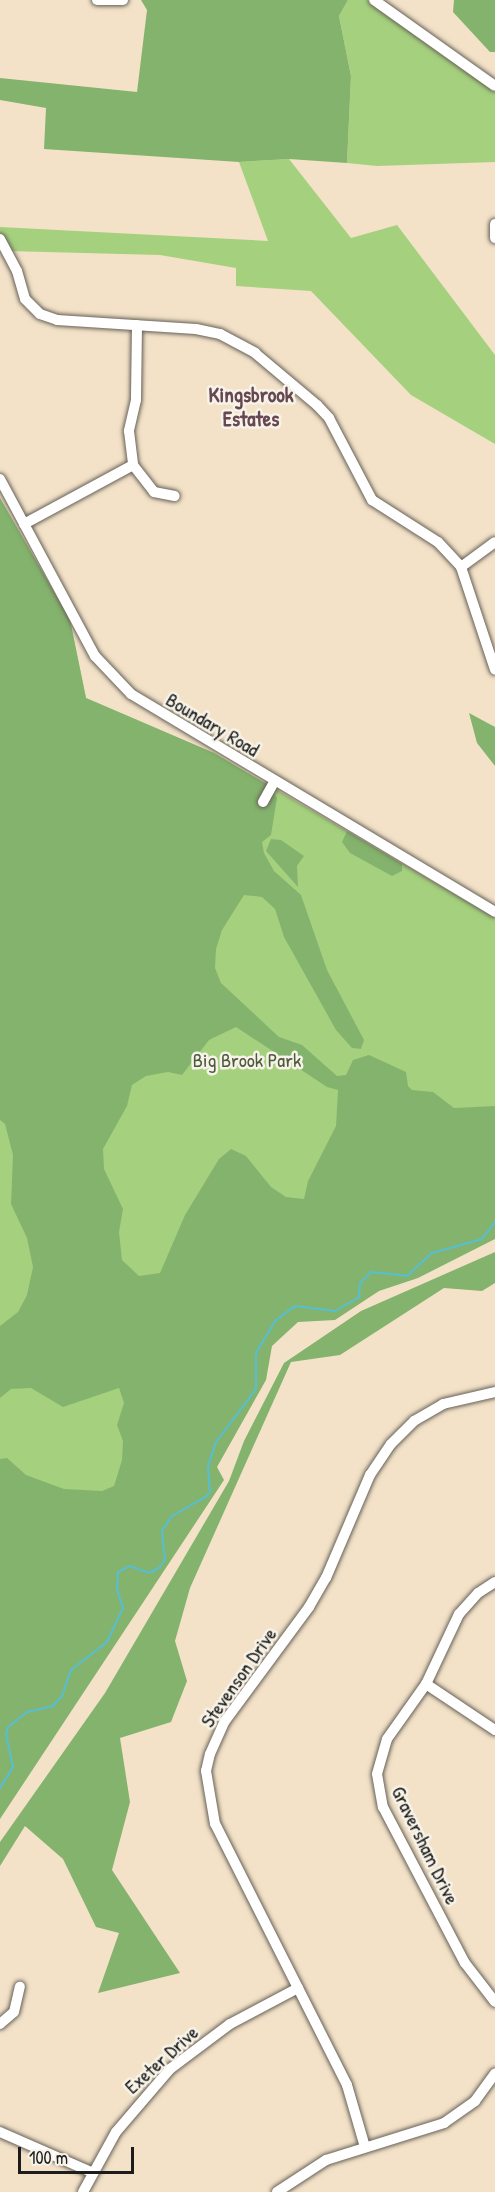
<!DOCTYPE html>
<style>
body{margin:0}
#map{position:relative;width:495px;height:2192px;overflow:hidden;background:#f3e2c8;font-family:"Patrick Hand",sans-serif}
div>[style]{position:absolute}
[style*='--x']{left:calc(var(--x)*1px);top:calc(var(--y)*1px);width:calc(var(--w)*1px);rotate:calc(var(--a)*1deg)}
.green>*{inset:0;background:#a5d17e}
.forest>*{inset:0;background:#84b36d}
.stream>*{height:2px;margin:-1px;padding:0 1px;transform-origin:1px;border-radius:1px;background:#56bfd3}
.roads{filter:drop-shadow(0 0 2px #676158) drop-shadow(0 0 2px #676158)}
.minor>*{height:10px;margin:-5px;padding:0 5px;transform-origin:5px;border-radius:5px;background:#fff}
span{translate:-50% -50%;white-space:nowrap;text-align:center;line-height:1.15;-webkit-text-stroke:5px #f7f3e8;paint-order:stroke}
.street-label{font-size:20px;color:#1c1c1c}
.park-label{font-size:20px;color:#4c5b3e}
.neighbourhood-label{font-size:21px;color:#664852;font-weight:700}
.scale{position:absolute;left:18px;top:2147px;width:116px;height:27px;box-sizing:border-box;border:3px solid #1c1c1c;border-top:0;padding-left:8px;font-size:18px;line-height:21px;white-space:nowrap;color:#1c1c1c;-webkit-text-stroke:4px #f7f3e8;paint-order:stroke}
</style>
<div id="map">
<div class="green">
<div style="clip-path:polygon(348px 0,375px 0,495px 87px,495px 162px,377px 166px,347px 163px,351px 76px,339px 16px)"></div>
<div style="clip-path:polygon(289px 159px,351px 238px,397px 225px,495px 355px,495px 444px,411px 395px,311px 291px,236px 286px,236px 268px,160px 255px,8px 251px,0 237px,0 227px,268px 241px,239px 162px)"></div>
<div style="clip-path:polygon(0 498px,70px 620px,86px 698px,214px 753px,495px 918px,495px 1222px,295px 1306px,0 1788px)"></div>
</div>
<div class="forest">
<div style="clip-path:polygon(141px 0,348px 0,339px 16px,351px 76px,347px 163px,289px 159px,239px 162px,44px 149px,46px 108px,0 100px,0 78px,137px 92px,147px 10px)"></div>
<div style="clip-path:polygon(454px 0,495px 0,495px 52px,490px 52px,453px 12px)"></div>
<div style="clip-path:polygon(evenodd,0 498px,70px 620px,86px 698px,214px 753px,268px 785px,277px 798px,271px 835px,262px 842px,264px 853px,274px 871px,301px 895px,327px 970px,364px 1040px,361px 1049px,352px 1048px,336px 1030px,284px 937px,275px 909px,262px 897px,244px 895px,222px 930px,216px 949px,215px 968px,221px 983px,279px 1037px,302px 1045px,337px 1076px,346px 1075px,353px 1060px,369px 1055px,406px 1072px,408px 1086px,412px 1090px,433px 1092px,454px 1108px,495px 1106px,495px 1239px,418px 1278px,379px 1291px,335px 1320px,298px 1322px,272px 1346px,266px 1380px,217px 1467px,224px 1480px,0 1819px,0 1459px,7px 1458px,26px 1475px,64px 1489px,102px 1491px,114px 1486px,122px 1460px,123px 1441px,117px 1425px,124px 1403px,119px 1388px,63px 1407px,31px 1388px,11px 1389px,0 1398px,0 1326px,18px 1312px,27px 1295px,33px 1267px,27px 1238px,11px 1204px,13px 1155px,5px 1124px,0 1120px,0 498px,236px 1027px,327px 1087px,338px 1090px,336px 1126px,308px 1181px,304px 1199px,286px 1197px,271px 1187px,246px 1156px,231px 1149px,219px 1159px,185px 1215px,160px 1273px,139px 1276px,122px 1260px,119px 1232px,123px 1209px,104px 1169px,103px 1149px,127px 1106px,132px 1085px,146px 1076px,168px 1072px,182px 1075px,209px 1040px,236px 1027px)"></div>
<div style="clip-path:polygon(469px 713px,495px 727px,495px 766px,477px 743px)"></div>
<div style="clip-path:polygon(347px 831px,402px 864px,402px 871px,392px 876px,350px 853px,342px 842px)"></div>
<div style="clip-path:polygon(271px 839px,281px 840px,304px 856px,297px 866px,298px 887px,266px 851px)"></div>
<div style="clip-path:polygon(495px 1252px,495px 1283px,482px 1291px,444px 1288px,340px 1355px,291px 1362px,190px 1588px,175px 1641px,187px 1681px,171px 1722px,120px 1738px,130px 1802px,112px 1870px,180px 1973px,98px 1993px,119px 1933px,96px 1927px,63px 1859px,25px 1826px,0 1866px,0 1842px,105px 1693px,229px 1481px,244px 1441px,284px 1363px,361px 1311px)"></div>
</div>
<div class="stream">
<div style="--x:0;--y:1788;--w:25;--a:-58"></div>
<div style="--x:13;--y:1767;--w:34;--a:-102"></div>
<div style="--x:6;--y:1734;--w:7;--a:-74"></div>
<div style="--x:8;--y:1727;--w:24;--a:-38"></div>
<div style="--x:27;--y:1712;--w:27;--a:-13"></div>
<div style="--x:53;--y:1706;--w:13;--a:-48"></div>
<div style="--x:62;--y:1696;--w:28;--a:-71"></div>
<div style="--x:71;--y:1670;--w:46;--a:-37.9"></div>
<div style="--x:107;--y:1642;--w:38;--a:-65"></div>
<div style="--x:123;--y:1608;--w:19;--a:-108"></div>
<div style="--x:117;--y:1590;--w:18;--a:-87"></div>
<div style="--x:118;--y:1572;--w:13;--a:-27"></div>
<div style="--x:130;--y:1566;--w:20;--a:20"></div>
<div style="--x:149;--y:1573;--w:11;--a:-27"></div>
<div style="--x:159;--y:1568;--w:10;--a:-53"></div>
<div style="--x:165;--y:1560;--w:30;--a:-96"></div>
<div style="--x:162;--y:1530;--w:17;--a:-54"></div>
<div style="--x:172;--y:1516;--w:40;--a:-29.7"></div>
<div style="--x:207;--y:1496;--w:6;--a:-59"></div>
<div style="--x:210;--y:1491;--w:25;--a:-95"></div>
<div style="--x:208;--y:1466;--w:25;--a:-72"></div>
<div style="--x:216;--y:1442;--w:66;--a:-53"></div>
<div style="--x:256;--y:1389;--w:36;--a:-90"></div>
<div style="--x:256;--y:1353;--w:39;--a:-59"></div>
<div style="--x:276;--y:1320;--w:24;--a:-36"></div>
<div style="--x:295;--y:1306;--w:40;--a:7.1"></div>
<div style="--x:335;--y:1311;--w:28;--a:-30"></div>
<div style="--x:359;--y:1297;--w:14;--a:-86"></div>
<div style="--x:360;--y:1283;--w:16;--a:-45"></div>
<div style="--x:371;--y:1272;--w:36;--a:6"></div>
<div style="--x:407;--y:1276;--w:34;--a:-43"></div>
<div style="--x:432;--y:1253;--w:52;--a:-15.6"></div>
<div style="--x:482;--y:1239;--w:21;--a:-53"></div>
</div>
<div class="roads">
<div class="minor">
<div style="--x:97;--y:0;--w:26;--a:0"></div>
<div style="--x:374;--y:0;--w:148;--a:35.4"></div>
<div style="--x:495;--y:224;--w:14;--a:90"></div>
<div style="--x:0;--y:239;--w:36;--a:62"></div>
<div style="--x:17;--y:271;--w:29;--a:74"></div>
<div style="--x:25;--y:299;--w:21;--a:45"></div>
<div style="--x:40;--y:314;--w:18;--a:19"></div>
<div style="--x:57;--y:320;--w:139;--a:3.7"></div>
<div style="--x:196;--y:329;--w:25;--a:12"></div>
<div style="--x:220;--y:334;--w:40;--a:28"></div>
<div style="--x:255;--y:353;--w:81;--a:40"></div>
<div style="--x:317;--y:405;--w:18;--a:47"></div>
<div style="--x:329;--y:418;--w:93;--a:62.3"></div>
<div style="--x:372;--y:500;--w:78;--a:32.5"></div>
<div style="--x:438;--y:542;--w:34;--a:47"></div>
<div style="--x:461;--y:567;--w:108;--a:71.7"></div>
<div style="--x:137;--y:325;--w:75;--a:90.8"></div>
<div style="--x:136;--y:400;--w:32;--a:103"></div>
<div style="--x:129;--y:431;--w:34;--a:83"></div>
<div style="--x:133;--y:465;--w:34;--a:52"></div>
<div style="--x:154;--y:492;--w:21;--a:11"></div>
<div style="--x:0;--y:479;--w:201;--a:61.8"></div>
<div style="--x:95;--y:656;--w:52;--a:46.5"></div>
<div style="--x:131;--y:694;--w:424;--a:30.9"></div>
<div style="--x:24;--y:524;--w:124;--a:-28.4"></div>
<div style="--x:461;--y:567;--w:42;--a:-36.3"></div>
<div style="--x:263;--y:802;--w:23;--a:-61"></div>
<div style="--x:495;--y:1582;--w:20;--a:147"></div>
<div style="--x:478;--y:1593;--w:28;--a:132"></div>
<div style="--x:459;--y:1614;--w:77;--a:115.2"></div>
<div style="--x:426;--y:1684;--w:67;--a:125.3"></div>
<div style="--x:387;--y:1739;--w:36;--a:106"></div>
<div style="--x:377;--y:1774;--w:34;--a:80"></div>
<div style="--x:383;--y:1807;--w:176;--a:62.3"></div>
<div style="--x:465;--y:1963;--w:49;--a:52.4"></div>
<div style="--x:426;--y:1684;--w:83;--a:33.7"></div>
<div style="--x:0;--y:2024;--w:18;--a:-41"></div>
<div style="--x:14;--y:2012;--w:26;--a:-77"></div>
<div style="--x:0;--y:2132;--w:99;--a:23.7"></div>
<div style="--x:365;--y:2147;--w:65;--a:-106.2"></div>
<div style="--x:347;--y:2085;--w:292;--a:-116.8"></div>
<div style="--x:215;--y:1824;--w:54;--a:-99.6"></div>
<div style="--x:206;--y:1771;--w:17;--a:-77"></div>
<div style="--x:210;--y:1754;--w:36;--a:-66"></div>
<div style="--x:225;--y:1721;--w:142;--a:-53.6"></div>
<div style="--x:309;--y:1607;--w:34;--a:-60"></div>
<div style="--x:326;--y:1578;--w:112;--a:-66.9"></div>
<div style="--x:370;--y:1475;--w:37;--a:-56"></div>
<div style="--x:391;--y:1444;--w:33;--a:-45"></div>
<div style="--x:414;--y:1421;--w:34;--a:-30"></div>
<div style="--x:443;--y:1404;--w:53;--a:-13"></div>
<div style="--x:83;--y:2192;--w:68;--a:-61.2"></div>
<div style="--x:116;--y:2132;--w:83;--a:-49.4"></div>
<div style="--x:170;--y:2069;--w:75;--a:-36.9"></div>
<div style="--x:230;--y:2024;--w:77;--a:-27.9"></div>
<div style="--x:277;--y:2192;--w:59;--a:-33.1"></div>
<div style="--x:326;--y:2160;--w:124;--a:-17.4"></div>
<div style="--x:444;--y:2123;--w:38;--a:-35"></div>
<div style="--x:475;--y:2101;--w:34;--a:-54"></div>
</div>
</div>
<div class="street-label">
<span style="left:213px;top:724px;rotate:31deg">Boundary Road</span>
<span style="left:238px;top:1677px;rotate:-55deg">Stevenson Drive</span>
<span style="left:426px;top:1845px;rotate:64deg">Graversham Drive</span>
<span style="left:161px;top:2059px;rotate:-42deg">Exeter Drive</span>
</div>
<div class="park-label">
<span style="left:247px;top:1059px">Big Brook Park</span>
</div>
<div class="neighbourhood-label">
<span style="left:251px;top:407px">Kingsbrook<br>Estates</span>
</div>
<div class="scale">100 m</div>
</div>
